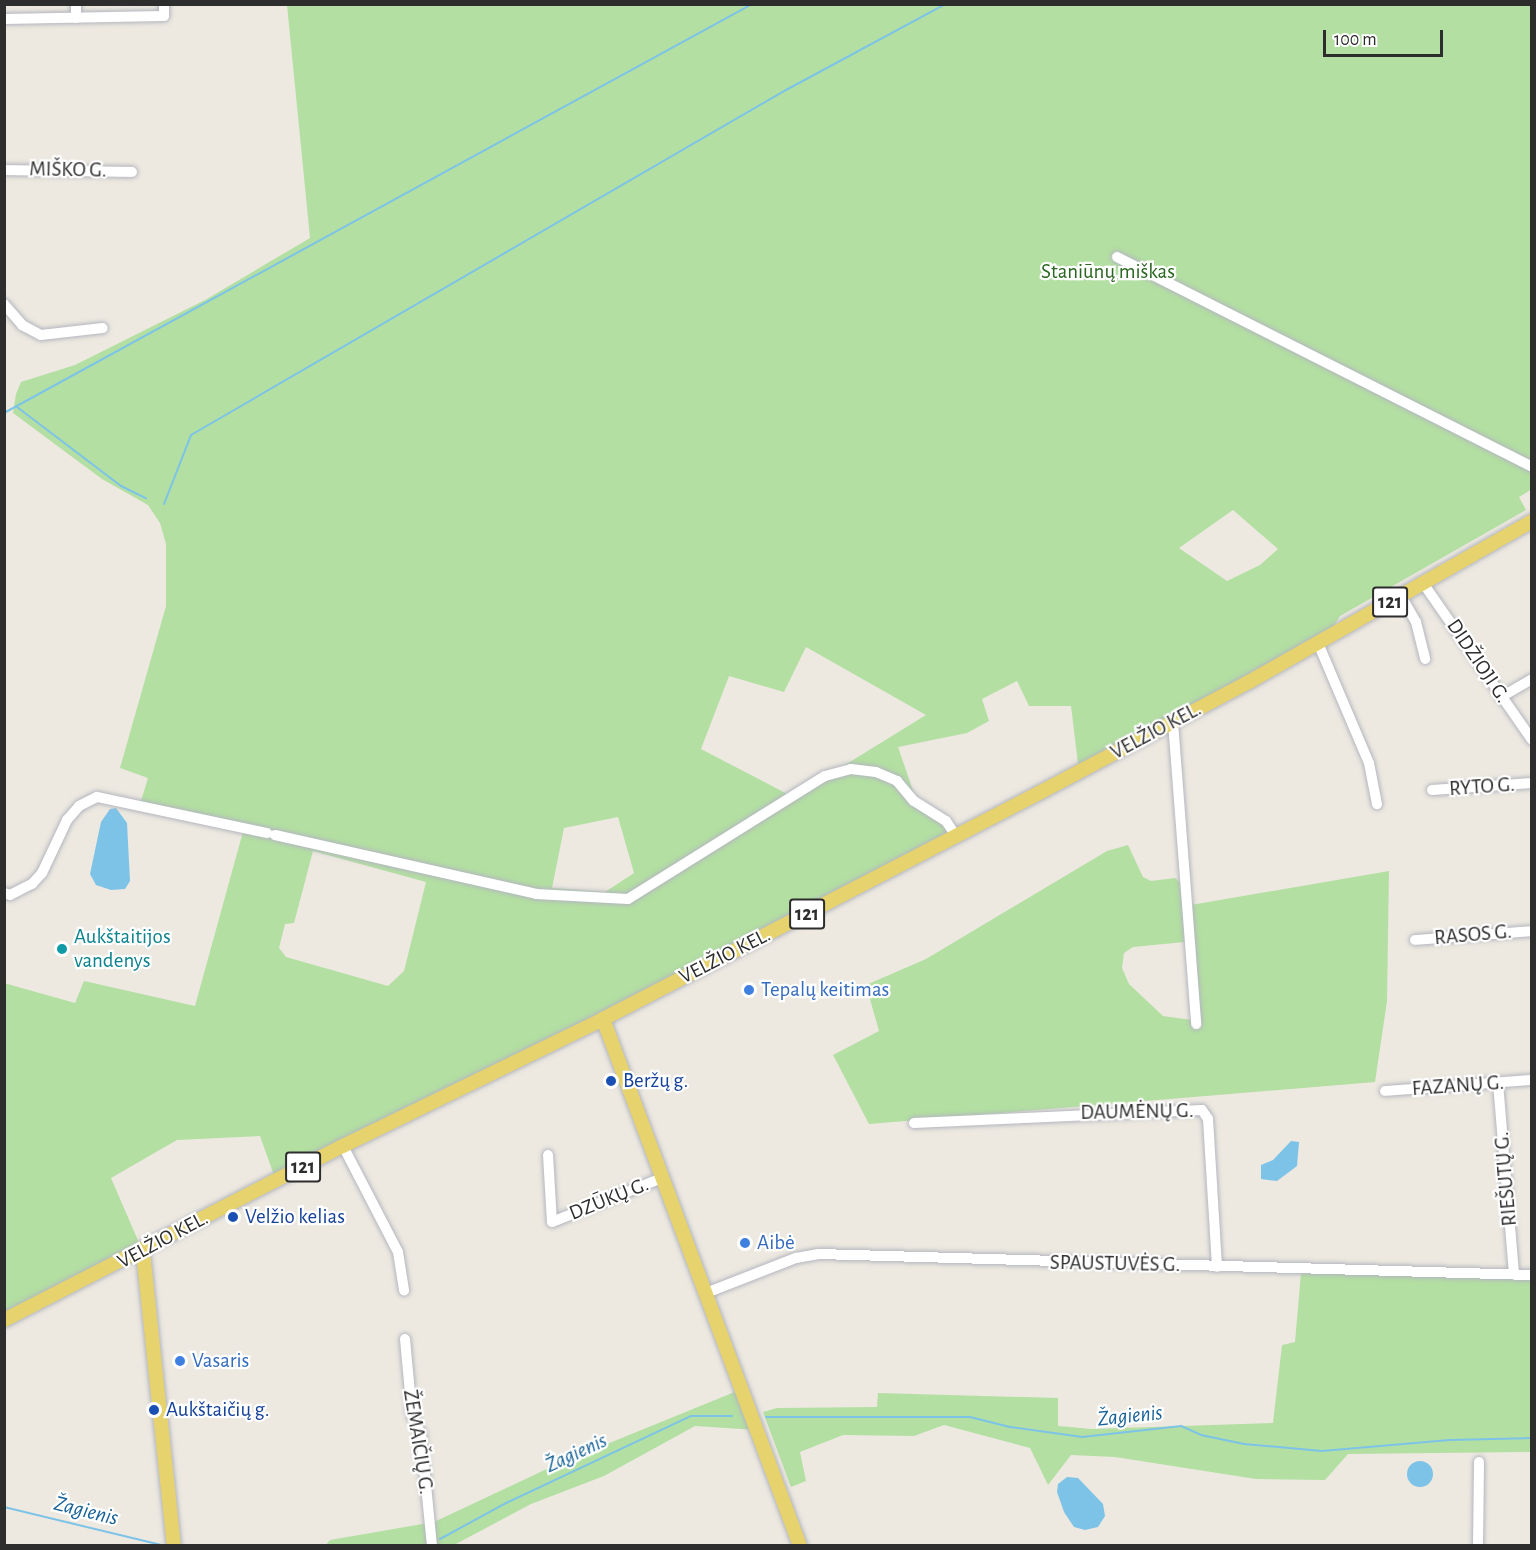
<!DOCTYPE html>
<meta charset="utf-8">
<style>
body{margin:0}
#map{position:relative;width:1536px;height:1550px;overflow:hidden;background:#ede9e1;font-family:"Alegreya Sans",sans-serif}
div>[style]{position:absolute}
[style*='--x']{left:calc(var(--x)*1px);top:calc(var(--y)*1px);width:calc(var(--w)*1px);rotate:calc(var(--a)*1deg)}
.green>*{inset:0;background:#b3dfa2}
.water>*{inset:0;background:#7dc3e7}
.round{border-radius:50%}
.stream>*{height:2px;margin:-1px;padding:0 1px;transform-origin:1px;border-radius:1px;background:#7dc3e7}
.roads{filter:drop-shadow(0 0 2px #b4b6bf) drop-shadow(0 0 2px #b4b6bf)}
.minor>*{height:10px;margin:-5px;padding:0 5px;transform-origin:5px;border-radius:5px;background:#fff}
.major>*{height:14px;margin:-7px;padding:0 7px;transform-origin:7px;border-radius:7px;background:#e7d36d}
.dots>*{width:16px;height:16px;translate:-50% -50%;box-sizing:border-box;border:3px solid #fff;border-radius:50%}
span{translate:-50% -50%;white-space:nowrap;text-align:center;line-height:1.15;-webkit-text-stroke:4.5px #fff;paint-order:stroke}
.shield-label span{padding:2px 4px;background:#fff;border:2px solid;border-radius:4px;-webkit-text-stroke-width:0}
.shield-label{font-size:20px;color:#2d2d2d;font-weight:700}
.street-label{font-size:21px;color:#2d2d2d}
.park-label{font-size:21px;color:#2a6721}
.culture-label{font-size:21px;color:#0d838f}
.left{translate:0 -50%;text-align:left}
.shop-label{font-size:21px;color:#366cbe}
.transit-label{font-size:21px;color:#164399}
.water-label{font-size:22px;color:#186297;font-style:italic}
.frame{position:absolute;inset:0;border:6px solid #2d2d2d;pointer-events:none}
.scale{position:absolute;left:1323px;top:30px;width:120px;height:27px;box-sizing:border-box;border:3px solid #2d2d2d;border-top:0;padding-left:8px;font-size:18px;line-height:21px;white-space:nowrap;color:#2d2d2d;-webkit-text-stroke:4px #fff;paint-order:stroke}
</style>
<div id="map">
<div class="green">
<div style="clip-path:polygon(evenodd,287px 5px,1531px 5px,1532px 489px,1519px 497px,1526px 510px,1340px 616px,1326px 638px,1079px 772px,1071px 706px,1029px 706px,1017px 681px,982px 699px,989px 721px,967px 733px,898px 747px,919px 808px,944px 821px,948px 834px,276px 1181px,260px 1136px,177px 1140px,111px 1178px,143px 1252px,5px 1316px,4px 983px,75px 1003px,84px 981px,195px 1006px,244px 828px,140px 804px,148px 778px,120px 768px,166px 606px,166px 544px,160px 523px,148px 505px,102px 479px,13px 413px,16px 394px,21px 382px,75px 365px,205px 300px,310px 238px,287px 5px,1233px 510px,1278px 549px,1260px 565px,1227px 581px,1179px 548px,1233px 510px,287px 5px,806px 647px,926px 715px,793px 797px,701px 749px,729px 676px,784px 692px,806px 647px,287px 5px,618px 817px,634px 873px,605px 892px,552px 888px,564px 828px,618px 817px,287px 5px,313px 851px,426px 882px,404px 971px,388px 986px,286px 957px,279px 948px,285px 924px,294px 923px,313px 851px)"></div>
<div style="clip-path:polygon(evenodd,1128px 845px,1143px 877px,1151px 881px,1175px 878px,1182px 884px,1185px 906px,1389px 871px,1387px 1001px,1375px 1082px,869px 1124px,833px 1055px,879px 1031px,866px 985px,926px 959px,1107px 851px,1128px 845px,1195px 941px,1199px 1021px,1163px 1016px,1129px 984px,1122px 968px,1124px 953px,1133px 947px,1195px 941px)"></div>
<div style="clip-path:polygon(1301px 1273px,1531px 1279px,1531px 1452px,1348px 1454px,1325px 1480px,1256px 1479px,1115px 1457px,1071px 1455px,1048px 1485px,1030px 1448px,944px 1425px,914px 1436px,843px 1435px,800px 1452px,806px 1481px,791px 1487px,763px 1412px,777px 1408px,877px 1407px,878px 1393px,1058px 1398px,1058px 1426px,1092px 1429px,1273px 1423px,1282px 1345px,1295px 1342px)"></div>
<div style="clip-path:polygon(742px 1389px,757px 1430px,695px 1426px,604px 1476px,531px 1504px,454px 1545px,325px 1546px,330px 1540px,434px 1522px,553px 1466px)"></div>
</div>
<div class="water">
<div style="clip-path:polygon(116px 808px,127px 823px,130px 881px,125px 889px,111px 890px,96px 885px,90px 874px,101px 822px,110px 809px)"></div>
<div style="clip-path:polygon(1291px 1141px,1299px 1142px,1297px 1166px,1277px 1181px,1261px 1179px,1261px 1165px,1273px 1160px)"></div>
<div class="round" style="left:1407px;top:1461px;width:26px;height:26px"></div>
<div style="clip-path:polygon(1067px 1477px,1078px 1478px,1103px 1504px,1105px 1516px,1098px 1527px,1085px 1530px,1074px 1527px,1064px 1512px,1057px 1492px,1058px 1484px)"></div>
</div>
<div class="stream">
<div style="--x:17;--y:407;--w:131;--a:37.2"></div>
<div style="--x:121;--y:486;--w:28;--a:26"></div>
<div style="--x:4;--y:413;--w:853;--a:-28.67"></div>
<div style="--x:164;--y:504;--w:74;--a:-68.6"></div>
<div style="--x:191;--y:435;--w:688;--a:-30.11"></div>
<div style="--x:786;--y:90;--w:182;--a:-28.3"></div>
<div style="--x:766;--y:1417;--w:204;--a:0"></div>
<div style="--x:970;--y:1417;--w:41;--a:14"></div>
<div style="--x:1010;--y:1427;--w:73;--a:7.9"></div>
<div style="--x:1082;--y:1437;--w:100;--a:-6.3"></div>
<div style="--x:1181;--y:1426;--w:22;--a:24"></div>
<div style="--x:1201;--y:1435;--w:44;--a:11.8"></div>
<div style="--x:1244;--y:1444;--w:78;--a:5.1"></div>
<div style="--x:1322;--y:1451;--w:128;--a:-4.9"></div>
<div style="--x:1450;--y:1440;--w:82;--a:-1.4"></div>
<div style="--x:4;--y:1507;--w:162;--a:13.6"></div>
<div style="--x:440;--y:1539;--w:75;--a:-28.6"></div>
<div style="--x:506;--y:1503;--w:204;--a:-25.2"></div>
<div style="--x:691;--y:1416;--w:41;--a:0"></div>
</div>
<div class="roads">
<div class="minor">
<div style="--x:76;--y:4;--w:14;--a:90"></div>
<div style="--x:4;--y:19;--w:160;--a:-1.1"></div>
<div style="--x:164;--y:16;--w:12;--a:-90"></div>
<div style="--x:4;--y:170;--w:128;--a:0.9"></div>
<div style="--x:1117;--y:257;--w:465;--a:26.8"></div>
<div style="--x:4;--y:304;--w:28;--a:49"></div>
<div style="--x:22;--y:325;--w:21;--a:28"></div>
<div style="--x:41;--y:335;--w:62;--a:-6.4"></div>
<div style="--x:1423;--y:583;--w:191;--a:55.2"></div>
<div style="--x:1401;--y:596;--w:30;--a:60"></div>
<div style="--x:1416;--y:622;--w:38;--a:76"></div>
<div style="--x:1318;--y:643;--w:130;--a:67"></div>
<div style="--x:1369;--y:763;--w:42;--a:79"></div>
<div style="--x:1501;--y:697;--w:36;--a:-30"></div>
<div style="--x:1173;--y:722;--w:303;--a:85.6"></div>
<div style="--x:1432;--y:790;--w:100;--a:-4"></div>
<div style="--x:275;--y:835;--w:268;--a:12.7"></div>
<div style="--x:536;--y:894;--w:92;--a:3.1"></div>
<div style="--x:628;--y:899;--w:232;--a:-32"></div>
<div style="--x:825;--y:776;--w:27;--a:-15"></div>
<div style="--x:851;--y:769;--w:25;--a:7"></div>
<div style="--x:876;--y:772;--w:23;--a:23"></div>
<div style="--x:897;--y:781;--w:26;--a:50"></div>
<div style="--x:914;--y:801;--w:38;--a:32"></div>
<div style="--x:946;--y:821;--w:18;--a:56"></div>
<div style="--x:4;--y:893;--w:6;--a:18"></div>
<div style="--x:10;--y:895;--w:25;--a:-27"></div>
<div style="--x:32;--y:884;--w:15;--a:-48"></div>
<div style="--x:42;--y:873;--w:59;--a:-64.7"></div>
<div style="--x:67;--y:820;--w:18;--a:-49"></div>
<div style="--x:79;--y:806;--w:20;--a:-27"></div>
<div style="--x:97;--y:797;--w:174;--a:12"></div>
<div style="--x:1415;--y:940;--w:117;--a:-4.4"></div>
<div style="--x:1498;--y:1083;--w:192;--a:85.2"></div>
<div style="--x:1385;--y:1091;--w:147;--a:-4.3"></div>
<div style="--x:914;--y:1123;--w:288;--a:-2.6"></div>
<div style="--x:1202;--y:1110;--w:11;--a:56"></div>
<div style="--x:1208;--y:1119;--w:148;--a:86.5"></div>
<div style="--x:343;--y:1146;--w:119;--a:62.6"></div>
<div style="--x:398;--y:1252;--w:39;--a:81"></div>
<div style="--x:548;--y:1155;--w:67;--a:86.6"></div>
<div style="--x:552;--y:1222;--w:118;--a:-21.8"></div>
<div style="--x:706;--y:1293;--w:97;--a:-21.3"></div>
<div style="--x:796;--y:1258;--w:23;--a:-10"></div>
<div style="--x:819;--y:1254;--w:713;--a:1.69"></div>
<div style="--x:405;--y:1339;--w:76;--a:84.7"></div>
<div style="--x:412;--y:1415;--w:21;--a:65"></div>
<div style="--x:421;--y:1434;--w:113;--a:84.4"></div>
<div style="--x:1478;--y:1546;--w:84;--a:-89.3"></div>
</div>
<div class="major">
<div style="--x:603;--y:1019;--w:563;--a:69.5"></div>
<div style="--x:143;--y:1252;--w:296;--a:84"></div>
<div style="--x:4;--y:1320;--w:381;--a:-27.2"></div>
<div style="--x:343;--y:1146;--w:289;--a:-26"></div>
<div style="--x:603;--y:1019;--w:491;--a:-27.4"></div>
<div style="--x:1039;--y:793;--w:238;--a:-27.9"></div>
<div style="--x:1249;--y:682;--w:326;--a:-29.6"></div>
</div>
</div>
<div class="dots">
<div style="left:62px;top:949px;background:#0f9aa8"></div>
<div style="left:749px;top:990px;background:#3f7fe0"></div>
<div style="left:611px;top:1081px;background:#1a4fb4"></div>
<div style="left:233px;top:1217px;background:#1a4fb4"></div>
<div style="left:745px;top:1243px;background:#3f7fe0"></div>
<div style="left:180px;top:1361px;background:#3f7fe0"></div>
<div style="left:154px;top:1410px;background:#1a4fb4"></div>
</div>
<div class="shield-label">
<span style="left:1390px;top:602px">121</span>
<span style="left:807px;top:914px">121</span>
<span style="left:303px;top:1167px">121</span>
</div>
<div class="street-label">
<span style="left:68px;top:170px;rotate:1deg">MIŠKO G.</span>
<span style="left:1478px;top:661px;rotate:56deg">DIDŽIOJI G.</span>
<span style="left:1156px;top:731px;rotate:-28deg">VELŽIO KEL.</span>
<span style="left:1482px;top:787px;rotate:-4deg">RYTO G.</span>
<span style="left:1473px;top:935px;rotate:-5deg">RASOS G.</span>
<span style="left:725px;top:956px;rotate:-27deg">VELŽIO KEL.</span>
<span style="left:1458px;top:1086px;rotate:-4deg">FAZANŲ G.</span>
<span style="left:1137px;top:1112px;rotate:-1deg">DAUMĖNŲ G.</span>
<span style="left:1506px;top:1179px;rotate:-95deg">RIEŠUTŲ G.</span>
<span style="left:609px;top:1199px;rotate:-22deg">DZŪKŲ G.</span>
<span style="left:163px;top:1240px;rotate:-28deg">VELŽIO KEL.</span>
<span style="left:1115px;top:1264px;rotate:1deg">SPAUSTUVĖS G.</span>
<span style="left:418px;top:1442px;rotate:81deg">ŽEMAIČIŲ G.</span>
</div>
<div class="park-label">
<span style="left:1108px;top:272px">Staniūnų miškas</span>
</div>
<div class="culture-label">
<span class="left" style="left:74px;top:949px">Aukštaitijos<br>vandenys</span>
</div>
<div class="shop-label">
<span class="left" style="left:761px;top:990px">Tepalų keitimas</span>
<span class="left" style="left:757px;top:1243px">Aibė</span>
<span class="left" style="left:192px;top:1361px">Vasaris</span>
</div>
<div class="transit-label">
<span class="left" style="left:623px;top:1081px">Beržų g.</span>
<span class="left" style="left:245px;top:1217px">Velžio kelias</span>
<span class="left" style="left:166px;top:1410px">Aukštaičių g.</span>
</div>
<div class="water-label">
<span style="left:1130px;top:1416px;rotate:-6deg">Žagienis</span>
<span style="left:576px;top:1453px;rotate:-25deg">Žagienis</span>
<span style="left:86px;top:1511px;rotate:14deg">Žagienis</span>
</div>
<div class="frame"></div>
<div class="scale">100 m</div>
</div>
